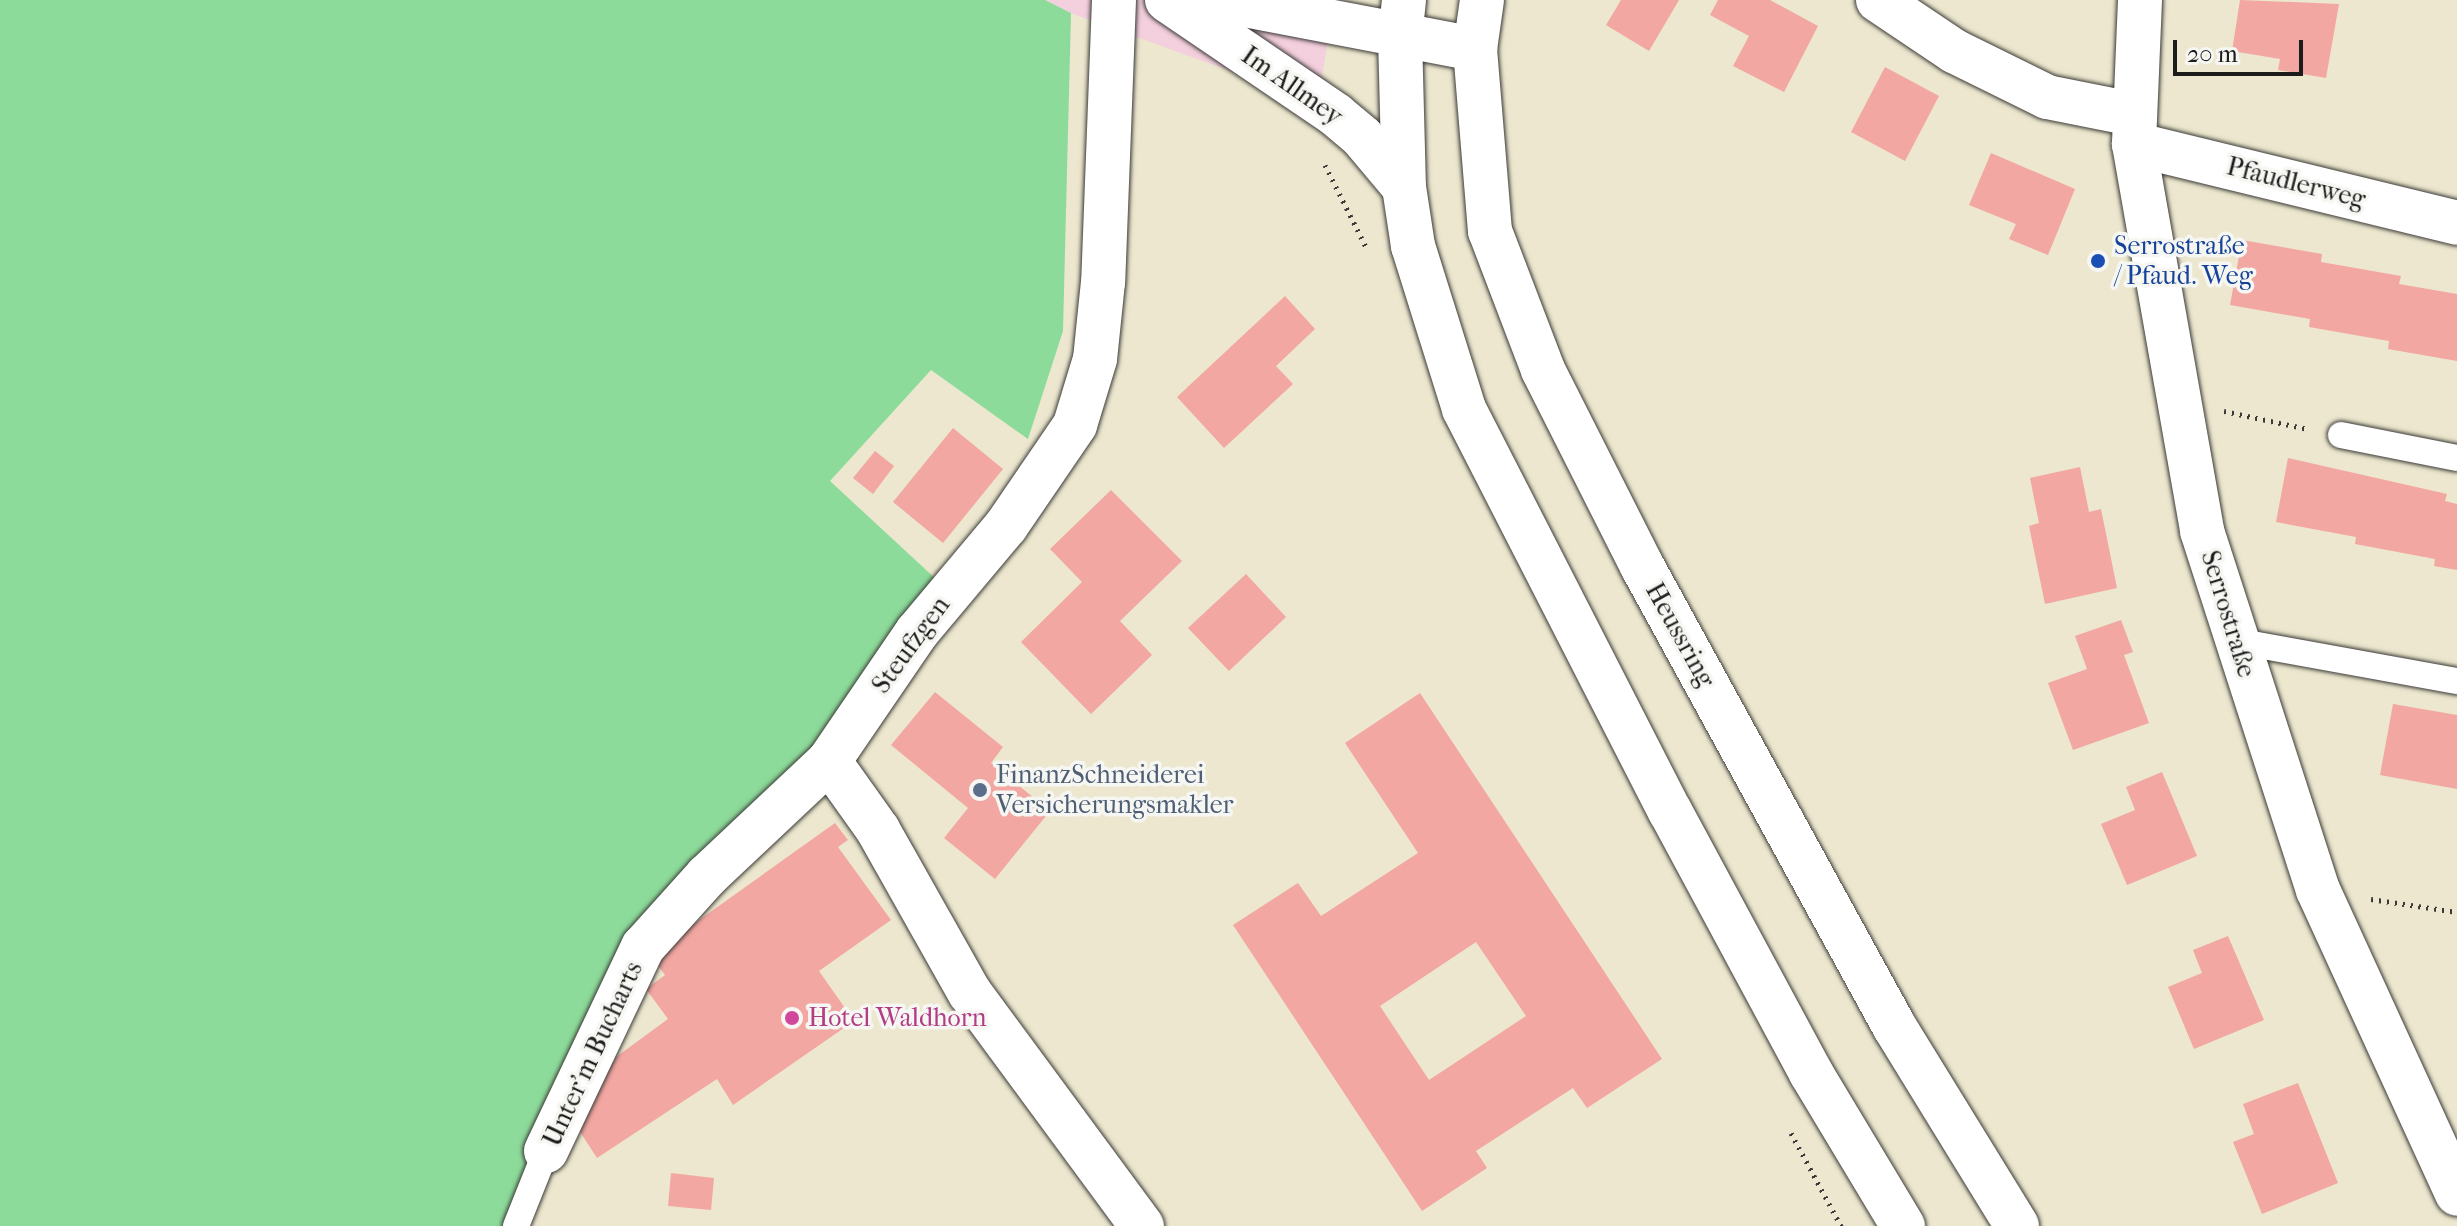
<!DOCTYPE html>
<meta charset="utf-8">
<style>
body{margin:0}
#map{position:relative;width:2457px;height:1226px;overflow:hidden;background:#ece7ce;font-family:"IM FELL French Canon",serif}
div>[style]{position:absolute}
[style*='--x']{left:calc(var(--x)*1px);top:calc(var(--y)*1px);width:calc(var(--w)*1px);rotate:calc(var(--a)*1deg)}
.built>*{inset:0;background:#f4cfde}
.green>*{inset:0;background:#8ddb9a}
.building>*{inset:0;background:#f2a7a2}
.path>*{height:5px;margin-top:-2.5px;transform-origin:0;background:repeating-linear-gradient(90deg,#3b3a37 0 2px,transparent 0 8px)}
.roads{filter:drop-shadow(0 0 2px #3b3a37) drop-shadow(0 0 2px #3b3a37)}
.service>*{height:26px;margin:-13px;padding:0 13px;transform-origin:13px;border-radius:13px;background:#fff}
.minor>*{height:44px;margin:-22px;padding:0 22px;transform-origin:22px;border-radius:22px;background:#fff}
.primary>*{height:44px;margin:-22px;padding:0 22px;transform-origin:22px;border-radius:22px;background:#fff}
.dots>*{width:22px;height:22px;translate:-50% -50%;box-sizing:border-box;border:4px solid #f6f6f2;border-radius:50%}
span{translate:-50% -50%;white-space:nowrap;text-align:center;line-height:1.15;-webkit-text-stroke:7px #f6f6f2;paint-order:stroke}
.street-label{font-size:26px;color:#1c1c1c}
.transit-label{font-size:26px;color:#164399}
.left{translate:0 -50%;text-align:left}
.service-label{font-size:26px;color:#4e5e75}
.hotel-label{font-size:26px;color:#b23c85}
.scale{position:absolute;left:2173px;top:40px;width:130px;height:36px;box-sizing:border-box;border:4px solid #1c1c1c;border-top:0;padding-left:10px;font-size:24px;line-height:28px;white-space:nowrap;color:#1c1c1c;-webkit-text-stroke:6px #f6f6f2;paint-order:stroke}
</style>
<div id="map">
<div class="built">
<div style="clip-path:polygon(1045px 0,1334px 0,1318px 103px,1071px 13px)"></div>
</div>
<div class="green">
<div style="clip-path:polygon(0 0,1045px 0,1071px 13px,1063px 331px,1028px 439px,931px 370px,830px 481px,938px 581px,821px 751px,702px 869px,506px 1226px,0 1226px)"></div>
</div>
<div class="building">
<div style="clip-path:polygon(1621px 0,1679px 0,1649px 51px,1606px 25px)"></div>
<div style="clip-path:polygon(1718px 0,1770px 0,1818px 26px,1784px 92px,1733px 66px,1749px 36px,1710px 15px)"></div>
<div style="clip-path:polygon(2240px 0,2339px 4px,2326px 78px,2278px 70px,2280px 59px,2232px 51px)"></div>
<div style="clip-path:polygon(1885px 67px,1939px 96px,1905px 161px,1851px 132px)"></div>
<div style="clip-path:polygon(1991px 153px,2075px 189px,2048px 255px,2009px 239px,2016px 224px,1969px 205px)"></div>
<div style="clip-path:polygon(2242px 240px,2322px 254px,2321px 262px,2401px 276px,2399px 284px,2457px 294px,2457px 361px,2388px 349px,2389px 341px,2309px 327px,2310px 319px,2230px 305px)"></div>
<div style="clip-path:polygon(1285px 296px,1315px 329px,1276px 366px,1293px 384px,1224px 448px,1177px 397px)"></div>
<div style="clip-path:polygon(953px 428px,1003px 469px,943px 543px,893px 502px)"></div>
<div style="clip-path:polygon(875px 451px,894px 466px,873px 494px,853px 478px)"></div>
<div style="clip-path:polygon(2288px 458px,2447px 494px,2445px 501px,2457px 504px,2457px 570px,2434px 566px,2435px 559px,2355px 544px,2356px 537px,2276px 522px)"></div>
<div style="clip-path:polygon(2080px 467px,2089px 512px,2101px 509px,2117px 588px,2045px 604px,2029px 526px,2039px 523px,2030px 478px)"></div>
<div style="clip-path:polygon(1111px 490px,1182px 561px,1120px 621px,1152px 655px,1091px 714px,1021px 642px,1082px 582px,1050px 549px)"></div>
<div style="clip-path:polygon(1246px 574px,1286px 617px,1229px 671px,1188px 628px)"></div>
<div style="clip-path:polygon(2121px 620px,2133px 652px,2124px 655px,2149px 723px,2073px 750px,2048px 683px,2087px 669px,2075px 636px)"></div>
<div style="clip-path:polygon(935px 692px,1003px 747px,991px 763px,1050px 811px,995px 879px,944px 838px,968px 808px,891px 745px)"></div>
<div style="clip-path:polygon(evenodd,1420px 693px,1662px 1059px,1587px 1108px,1573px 1088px,1476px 1151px,1487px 1168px,1422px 1211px,1233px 925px,1298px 883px,1321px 916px,1418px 853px,1345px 743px,1420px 693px,1476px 942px,1526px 1016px,1429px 1080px,1380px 1006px,1476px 942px)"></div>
<div style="clip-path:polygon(2393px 704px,2457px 715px,2457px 789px,2380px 775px)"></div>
<div style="clip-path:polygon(2162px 772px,2197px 856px,2127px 885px,2101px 824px,2135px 810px,2126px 787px)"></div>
<div style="clip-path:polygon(835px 823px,848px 840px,838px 847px,891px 920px,819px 971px,854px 1021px,733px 1105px,717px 1079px,597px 1158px,575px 1124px,616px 1057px,668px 1019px,646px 989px,665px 975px,650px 955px)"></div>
<div style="clip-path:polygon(2228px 936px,2264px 1020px,2194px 1049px,2168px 987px,2202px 973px,2193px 950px)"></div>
<div style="clip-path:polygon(2298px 1083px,2338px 1183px,2262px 1214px,2233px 1142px,2254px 1134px,2243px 1104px)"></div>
<div style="clip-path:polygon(671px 1173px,714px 1178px,711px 1210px,668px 1206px)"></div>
</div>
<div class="path">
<div style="--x:1325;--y:165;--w:94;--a:63.4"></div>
<div style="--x:2224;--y:411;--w:86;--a:12.1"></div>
<div style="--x:2371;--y:899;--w:87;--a:8.6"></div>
<div style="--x:1791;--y:1133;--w:106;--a:61.7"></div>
</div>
<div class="roads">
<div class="service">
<div style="--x:2341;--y:435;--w:118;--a:11.2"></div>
<div style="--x:2236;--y:641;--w:225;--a:10.3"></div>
<div style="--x:516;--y:1226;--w:81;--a:-68.2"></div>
</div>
<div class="minor">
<div style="--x:1114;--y:0;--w:282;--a:92.2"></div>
<div style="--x:1103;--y:282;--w:77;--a:95.9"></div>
<div style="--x:1095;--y:359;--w:69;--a:106.9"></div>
<div style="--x:1075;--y:425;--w:122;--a:124.3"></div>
<div style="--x:1006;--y:526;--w:138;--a:130"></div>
<div style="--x:917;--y:632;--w:156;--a:124.3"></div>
<div style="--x:829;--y:761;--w:85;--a:54.6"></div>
<div style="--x:878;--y:830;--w:187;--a:60.6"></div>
<div style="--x:970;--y:993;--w:290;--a:53.6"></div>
<div style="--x:1167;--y:0;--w:204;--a:34.2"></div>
<div style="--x:1336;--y:115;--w:34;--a:40"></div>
<div style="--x:1362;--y:137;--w:65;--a:50"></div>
<div style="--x:1218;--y:0;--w:262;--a:10.8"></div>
<div style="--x:1878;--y:0;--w:92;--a:33.9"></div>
<div style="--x:1954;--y:51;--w:104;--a:26.3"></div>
<div style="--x:2047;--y:97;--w:87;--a:11.3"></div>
<div style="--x:2140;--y:0;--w:144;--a:92.4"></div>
<div style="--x:2134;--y:144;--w:393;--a:80"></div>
<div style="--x:2202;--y:531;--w:377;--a:72.1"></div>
<div style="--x:2318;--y:890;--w:334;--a:65.4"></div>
<div style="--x:2134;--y:144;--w:333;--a:13.7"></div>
<div style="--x:546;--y:1151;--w:226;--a:-64.6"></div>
<div style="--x:643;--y:947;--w:96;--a:-48"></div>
<div style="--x:707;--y:876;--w:168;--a:-43.3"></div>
</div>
<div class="primary">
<div style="--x:1404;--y:0;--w:36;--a:96"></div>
<div style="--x:1400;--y:36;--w:151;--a:88.5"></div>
<div style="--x:1404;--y:187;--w:60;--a:81.3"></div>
<div style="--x:1413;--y:246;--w:171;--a:72.6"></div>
<div style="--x:1464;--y:409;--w:452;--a:62.9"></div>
<div style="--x:1670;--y:811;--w:298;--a:61.7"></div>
<div style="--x:1811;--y:1073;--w:179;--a:59"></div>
<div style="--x:1482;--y:0;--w:49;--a:98.1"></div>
<div style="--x:1475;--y:49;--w:183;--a:85.3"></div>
<div style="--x:1490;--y:231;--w:149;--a:69.1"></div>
<div style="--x:1543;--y:370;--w:220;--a:63.2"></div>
<div style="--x:1642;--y:566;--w:525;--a:61.28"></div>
<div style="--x:1894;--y:1026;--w:235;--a:58.4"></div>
</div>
</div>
<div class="dots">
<div style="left:2098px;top:261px;background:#1a4fb4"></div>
<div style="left:980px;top:790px;background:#5c6f8a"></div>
<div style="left:792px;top:1018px;background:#d1479c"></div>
</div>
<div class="street-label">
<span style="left:1292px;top:86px;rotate:35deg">Im Allmey</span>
<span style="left:2296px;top:183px;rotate:14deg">Pfaudlerweg</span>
<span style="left:2228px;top:614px;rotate:73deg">Serrostraße</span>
<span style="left:1680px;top:635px;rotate:61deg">Heussring</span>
<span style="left:911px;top:645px;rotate:-54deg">Steufzgen</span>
<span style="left:593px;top:1054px;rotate:-65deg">Unter'm Bucharts</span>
</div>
<div class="transit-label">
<span class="left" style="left:2114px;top:261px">Serrostraße<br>/ Pfaud. Weg</span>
</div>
<div class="service-label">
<span class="left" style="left:996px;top:790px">FinanzSchneiderei<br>Versicherungsmakler</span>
</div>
<div class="hotel-label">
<span class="left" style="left:808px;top:1018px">Hotel Waldhorn</span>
</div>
<div class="scale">20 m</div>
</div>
